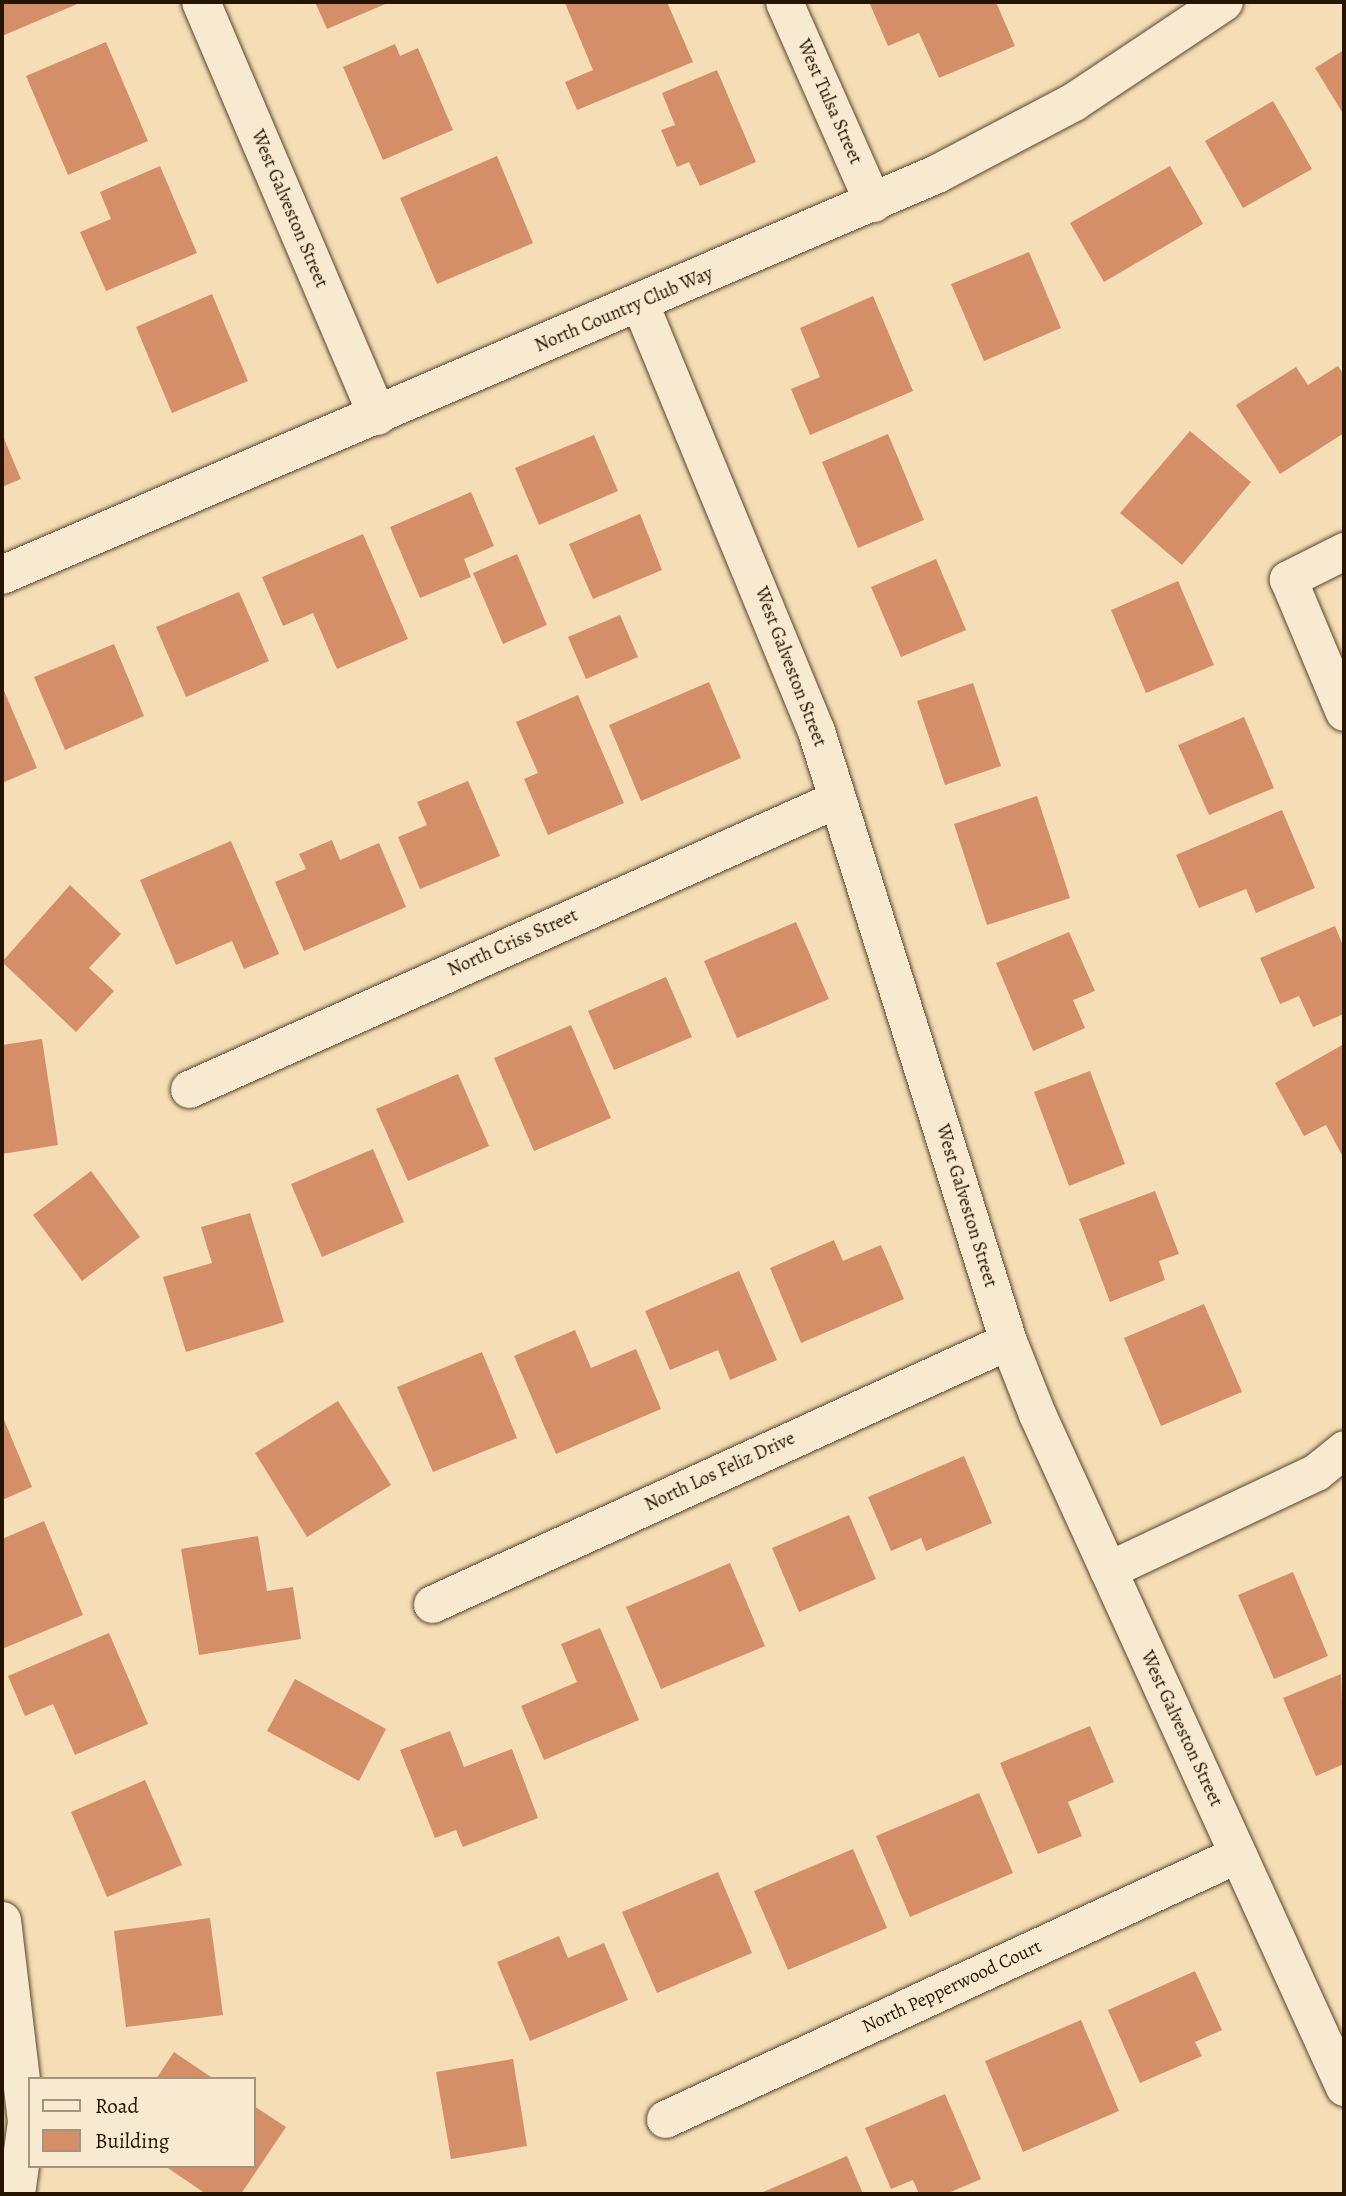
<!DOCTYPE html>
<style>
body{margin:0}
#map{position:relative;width:1346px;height:2196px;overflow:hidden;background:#f5deb6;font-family:Alegreya,serif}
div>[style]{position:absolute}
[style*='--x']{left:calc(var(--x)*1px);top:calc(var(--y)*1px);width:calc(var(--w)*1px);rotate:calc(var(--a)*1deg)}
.building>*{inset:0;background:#d48f69}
.roads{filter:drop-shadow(0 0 2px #5a462e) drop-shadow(0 0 2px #5a462e)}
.minor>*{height:37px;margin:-18.5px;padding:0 18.5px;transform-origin:18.5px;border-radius:18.5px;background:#f8ead0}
.tertiary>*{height:38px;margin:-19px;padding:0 19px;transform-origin:19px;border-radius:19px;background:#f8ead0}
span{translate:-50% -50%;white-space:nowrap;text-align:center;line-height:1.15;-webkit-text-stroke:6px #f8ead0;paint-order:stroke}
.street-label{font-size:19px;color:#261300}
.frame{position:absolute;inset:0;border:4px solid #261300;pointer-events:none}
.legend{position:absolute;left:28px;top:2077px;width:228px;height:91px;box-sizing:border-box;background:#f8ead0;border:2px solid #a4947d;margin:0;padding:9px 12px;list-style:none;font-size:21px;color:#261300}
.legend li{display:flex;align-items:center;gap:14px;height:35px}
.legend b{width:35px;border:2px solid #a4947d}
</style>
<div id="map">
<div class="building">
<div style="clip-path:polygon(2px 2px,82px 2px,2px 36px)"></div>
<div style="clip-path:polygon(315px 2px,390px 2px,327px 29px)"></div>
<div style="clip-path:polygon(667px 2px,693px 62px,577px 110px,565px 82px,593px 70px,565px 3px)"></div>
<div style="clip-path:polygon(869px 2px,996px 2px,1015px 46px,939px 78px,919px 33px,888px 46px)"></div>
<div style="clip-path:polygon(106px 42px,148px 141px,68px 175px,26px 76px)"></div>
<div style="clip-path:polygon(395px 44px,400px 56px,418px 48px,453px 130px,383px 160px,343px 67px)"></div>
<div style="clip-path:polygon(1344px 50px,1344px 115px,1315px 68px)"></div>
<div style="clip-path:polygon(717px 70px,756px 162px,700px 186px,689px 162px,677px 167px,661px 130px,675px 125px,662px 93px)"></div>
<div style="clip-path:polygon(1273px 101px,1312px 169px,1243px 208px,1205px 141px)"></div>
<div style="clip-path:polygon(497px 156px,533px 243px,437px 284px,400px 198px)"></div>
<div style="clip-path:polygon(160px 166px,197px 253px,106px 291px,80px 232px,111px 219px,100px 192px)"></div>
<div style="clip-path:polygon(1170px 166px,1203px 224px,1104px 282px,1070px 223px)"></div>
<div style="clip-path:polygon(1029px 252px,1061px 328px,984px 361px,951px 284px)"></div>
<div style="clip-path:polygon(212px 294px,248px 381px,172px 413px,136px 327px)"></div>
<div style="clip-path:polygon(873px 296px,913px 391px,810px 435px,791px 389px,820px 377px,800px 328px)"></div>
<div style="clip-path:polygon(1338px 366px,1344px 375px,1344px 433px,1280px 474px,1236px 405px,1296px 367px,1308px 385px)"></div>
<div style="clip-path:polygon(1190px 431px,1251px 482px,1182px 565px,1120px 513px)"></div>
<div style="clip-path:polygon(2px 434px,21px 479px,2px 487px)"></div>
<div style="clip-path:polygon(888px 434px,924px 520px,858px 548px,822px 462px)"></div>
<div style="clip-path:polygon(594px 435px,618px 491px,539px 525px,515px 468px)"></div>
<div style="clip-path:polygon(471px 492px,494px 546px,464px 559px,471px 577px,420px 598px,390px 527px)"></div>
<div style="clip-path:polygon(640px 514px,662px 570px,593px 599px,569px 544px)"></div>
<div style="clip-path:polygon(363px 534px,408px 639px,337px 669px,313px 613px,283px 626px,262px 577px)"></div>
<div style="clip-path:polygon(517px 554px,547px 625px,503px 644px,473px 573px)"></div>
<div style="clip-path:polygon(936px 559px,966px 630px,901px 657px,871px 587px)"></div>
<div style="clip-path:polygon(1178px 581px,1214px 665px,1146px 693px,1111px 610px)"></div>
<div style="clip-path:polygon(239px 592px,269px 661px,186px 697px,156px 627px)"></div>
<div style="clip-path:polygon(620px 615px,638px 657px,586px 679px,568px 637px)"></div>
<div style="clip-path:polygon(114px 644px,144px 716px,65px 750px,34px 677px)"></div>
<div style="clip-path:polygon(709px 682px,741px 758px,641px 801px,609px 725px)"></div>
<div style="clip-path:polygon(973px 683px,1001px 766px,945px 785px,917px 701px)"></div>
<div style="clip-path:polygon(2px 686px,37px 768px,2px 783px)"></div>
<div style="clip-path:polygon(578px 695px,624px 803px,548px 835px,524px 779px,538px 773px,516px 722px)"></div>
<div style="clip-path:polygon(1244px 717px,1274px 788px,1209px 815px,1178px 745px)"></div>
<div style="clip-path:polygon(468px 781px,500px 856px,420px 889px,398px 837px,427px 825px,417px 802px)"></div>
<div style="clip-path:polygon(1037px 796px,1070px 898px,987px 925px,954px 824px)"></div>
<div style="clip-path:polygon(1282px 810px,1315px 888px,1256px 913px,1246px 889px,1199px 908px,1176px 855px)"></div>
<div style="clip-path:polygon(332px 840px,340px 860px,379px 843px,406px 907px,304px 951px,275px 882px,306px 869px,299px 854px)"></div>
<div style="clip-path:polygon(231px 841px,279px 954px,244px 969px,232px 941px,176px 965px,140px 880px)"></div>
<div style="clip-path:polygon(70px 885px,121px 934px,89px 968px,114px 991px,76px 1032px,2px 962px)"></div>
<div style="clip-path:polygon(796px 922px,829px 999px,737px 1038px,704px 961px)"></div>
<div style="clip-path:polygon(1335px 926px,1344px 948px,1344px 1014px,1313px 1027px,1299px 996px,1280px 1004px,1260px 958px)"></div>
<div style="clip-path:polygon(1069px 932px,1095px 991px,1073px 1000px,1085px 1028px,1033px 1051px,996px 963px)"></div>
<div style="clip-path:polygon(666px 977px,692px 1037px,614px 1070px,588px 1011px)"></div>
<div style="clip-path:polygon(571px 1025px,611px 1118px,534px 1151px,494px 1058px)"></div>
<div style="clip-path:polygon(42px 1039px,58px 1145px,2px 1154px,2px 1045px)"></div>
<div style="clip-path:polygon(1344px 1044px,1344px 1159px,1326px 1125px,1304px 1136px,1275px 1083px)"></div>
<div style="clip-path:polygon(1090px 1071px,1125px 1164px,1069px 1186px,1034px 1092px)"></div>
<div style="clip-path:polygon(458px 1074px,489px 1146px,408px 1181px,376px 1109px)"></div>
<div style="clip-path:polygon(373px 1149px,404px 1222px,322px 1257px,291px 1184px)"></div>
<div style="clip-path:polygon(91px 1171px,140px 1237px,82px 1281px,33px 1215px)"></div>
<div style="clip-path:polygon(1155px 1191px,1179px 1254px,1159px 1261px,1165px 1280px,1110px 1302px,1079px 1219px)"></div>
<div style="clip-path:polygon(250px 1213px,284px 1322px,186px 1352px,163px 1277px,212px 1263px,201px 1227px)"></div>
<div style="clip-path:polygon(834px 1240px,843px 1261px,881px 1245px,904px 1299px,801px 1343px,770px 1268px)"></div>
<div style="clip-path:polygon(739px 1271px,777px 1360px,730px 1380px,718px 1350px,670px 1370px,645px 1311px)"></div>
<div style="clip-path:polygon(1204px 1304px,1242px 1392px,1161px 1426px,1124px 1338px)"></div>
<div style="clip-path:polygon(575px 1330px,591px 1368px,636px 1349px,661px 1409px,556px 1454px,514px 1356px)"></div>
<div style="clip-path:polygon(482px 1352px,517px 1438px,433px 1472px,397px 1387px)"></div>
<div style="clip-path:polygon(338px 1401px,391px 1485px,307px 1537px,255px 1453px)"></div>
<div style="clip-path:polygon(2px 1415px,32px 1487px,2px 1500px)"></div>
<div style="clip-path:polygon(964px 1456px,992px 1523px,926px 1551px,921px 1538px,891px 1551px,868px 1497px)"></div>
<div style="clip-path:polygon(849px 1515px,876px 1579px,799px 1612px,772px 1548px)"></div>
<div style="clip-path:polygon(44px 1521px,83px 1615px,2px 1649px,2px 1539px)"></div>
<div style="clip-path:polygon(258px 1536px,267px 1591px,293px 1587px,301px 1639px,199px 1655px,181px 1549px)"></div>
<div style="clip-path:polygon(730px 1563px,765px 1646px,661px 1689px,626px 1607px)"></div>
<div style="clip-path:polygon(1293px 1572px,1328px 1656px,1274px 1679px,1238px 1595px)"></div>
<div style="clip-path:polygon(600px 1628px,639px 1720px,544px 1760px,521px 1706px,577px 1682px,561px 1644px)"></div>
<div style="clip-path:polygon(109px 1633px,148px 1724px,75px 1755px,53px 1704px,25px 1716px,8px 1676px)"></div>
<div style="clip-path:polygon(1341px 1674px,1344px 1764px,1316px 1776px,1283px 1698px)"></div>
<div style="clip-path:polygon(295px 1679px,386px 1729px,359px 1781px,267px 1731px)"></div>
<div style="clip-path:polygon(1090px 1726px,1114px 1782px,1068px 1802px,1082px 1836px,1038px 1854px,1000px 1763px)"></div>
<div style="clip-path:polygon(450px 1731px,464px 1767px,512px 1749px,538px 1818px,463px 1847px,456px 1830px,435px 1838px,400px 1750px)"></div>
<div style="clip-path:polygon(145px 1780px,182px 1865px,107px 1897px,71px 1812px)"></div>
<div style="clip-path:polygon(979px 1793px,1013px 1873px,910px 1917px,876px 1836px)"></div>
<div style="clip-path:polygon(853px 1849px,887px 1928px,788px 1970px,754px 1891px)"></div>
<div style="clip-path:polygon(718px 1872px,752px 1953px,657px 1993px,622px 1912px)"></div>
<div style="clip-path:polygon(210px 1918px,223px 2015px,126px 2027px,114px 1931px)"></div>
<div style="clip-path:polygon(559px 1936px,568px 1958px,604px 1943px,628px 2000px,530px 2041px,497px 1962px)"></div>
<div style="clip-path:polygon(1195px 1971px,1222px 2030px,1195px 2042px,1202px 2056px,1140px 2083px,1108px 2010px)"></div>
<div style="clip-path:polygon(1081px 2020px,1119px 2111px,1023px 2152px,985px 2061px)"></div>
<div style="clip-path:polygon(174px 2052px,214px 2079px,156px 2079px)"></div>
<div style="clip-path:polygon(513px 2059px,527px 2146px,451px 2159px,436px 2072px)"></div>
<div style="clip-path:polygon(945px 2094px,981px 2179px,946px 2194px,919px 2194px,913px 2180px,891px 2189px,865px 2128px)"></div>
<div style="clip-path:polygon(254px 2106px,286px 2127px,241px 2194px,206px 2194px,165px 2166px,254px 2166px)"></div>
<div style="clip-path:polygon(847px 2156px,863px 2194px,764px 2194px,763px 2192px)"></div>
</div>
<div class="roads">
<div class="minor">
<div style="--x:784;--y:2;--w:220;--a:66.1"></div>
<div style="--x:640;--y:304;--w:462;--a:67.6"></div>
<div style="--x:816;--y:731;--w:640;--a:72.53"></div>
<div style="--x:1008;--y:1341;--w:79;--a:68.3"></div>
<div style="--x:1037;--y:1414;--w:740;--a:65.48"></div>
<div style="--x:1344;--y:551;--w:63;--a:153.4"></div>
<div style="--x:1288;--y:579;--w:144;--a:67.2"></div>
<div style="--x:189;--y:1089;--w:710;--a:-24.11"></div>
<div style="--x:1108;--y:1570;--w:230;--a:-25.2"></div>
<div style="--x:1316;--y:1472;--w:36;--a:-39"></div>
<div style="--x:432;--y:1604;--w:633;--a:-24.54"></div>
<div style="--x:2;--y:1920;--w:202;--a:83.2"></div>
<div style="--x:26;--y:2121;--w:74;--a:97.8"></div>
<div style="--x:665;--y:2119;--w:631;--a:-24.82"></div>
</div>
<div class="tertiary">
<div style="--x:201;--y:2;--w:450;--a:66.9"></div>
<div style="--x:2;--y:575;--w:1017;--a:-23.21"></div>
<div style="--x:937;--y:174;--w:155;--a:-27.7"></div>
<div style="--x:1074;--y:102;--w:180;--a:-33.7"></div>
</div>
</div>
<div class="street-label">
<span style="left:829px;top:102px;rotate:66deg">West Tulsa Street</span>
<span style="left:289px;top:209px;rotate:67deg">West Galveston Street</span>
<span style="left:624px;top:310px;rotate:-23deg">North Country Club Way</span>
<span style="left:790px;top:667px;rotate:69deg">West Galveston Street</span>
<span style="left:513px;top:943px;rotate:-24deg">North Criss Street</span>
<span style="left:966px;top:1206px;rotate:73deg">West Galveston Street</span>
<span style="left:720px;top:1472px;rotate:-25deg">North Los Feliz Drive</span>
<span style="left:1181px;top:1729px;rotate:65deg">West Galveston Street</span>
<span style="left:952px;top:1987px;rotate:-25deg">North Pepperwood Court</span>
</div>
<div class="frame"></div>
<ul class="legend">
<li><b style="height:9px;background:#f8ead0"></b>Road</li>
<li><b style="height:19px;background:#d48f69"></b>Building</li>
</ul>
</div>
